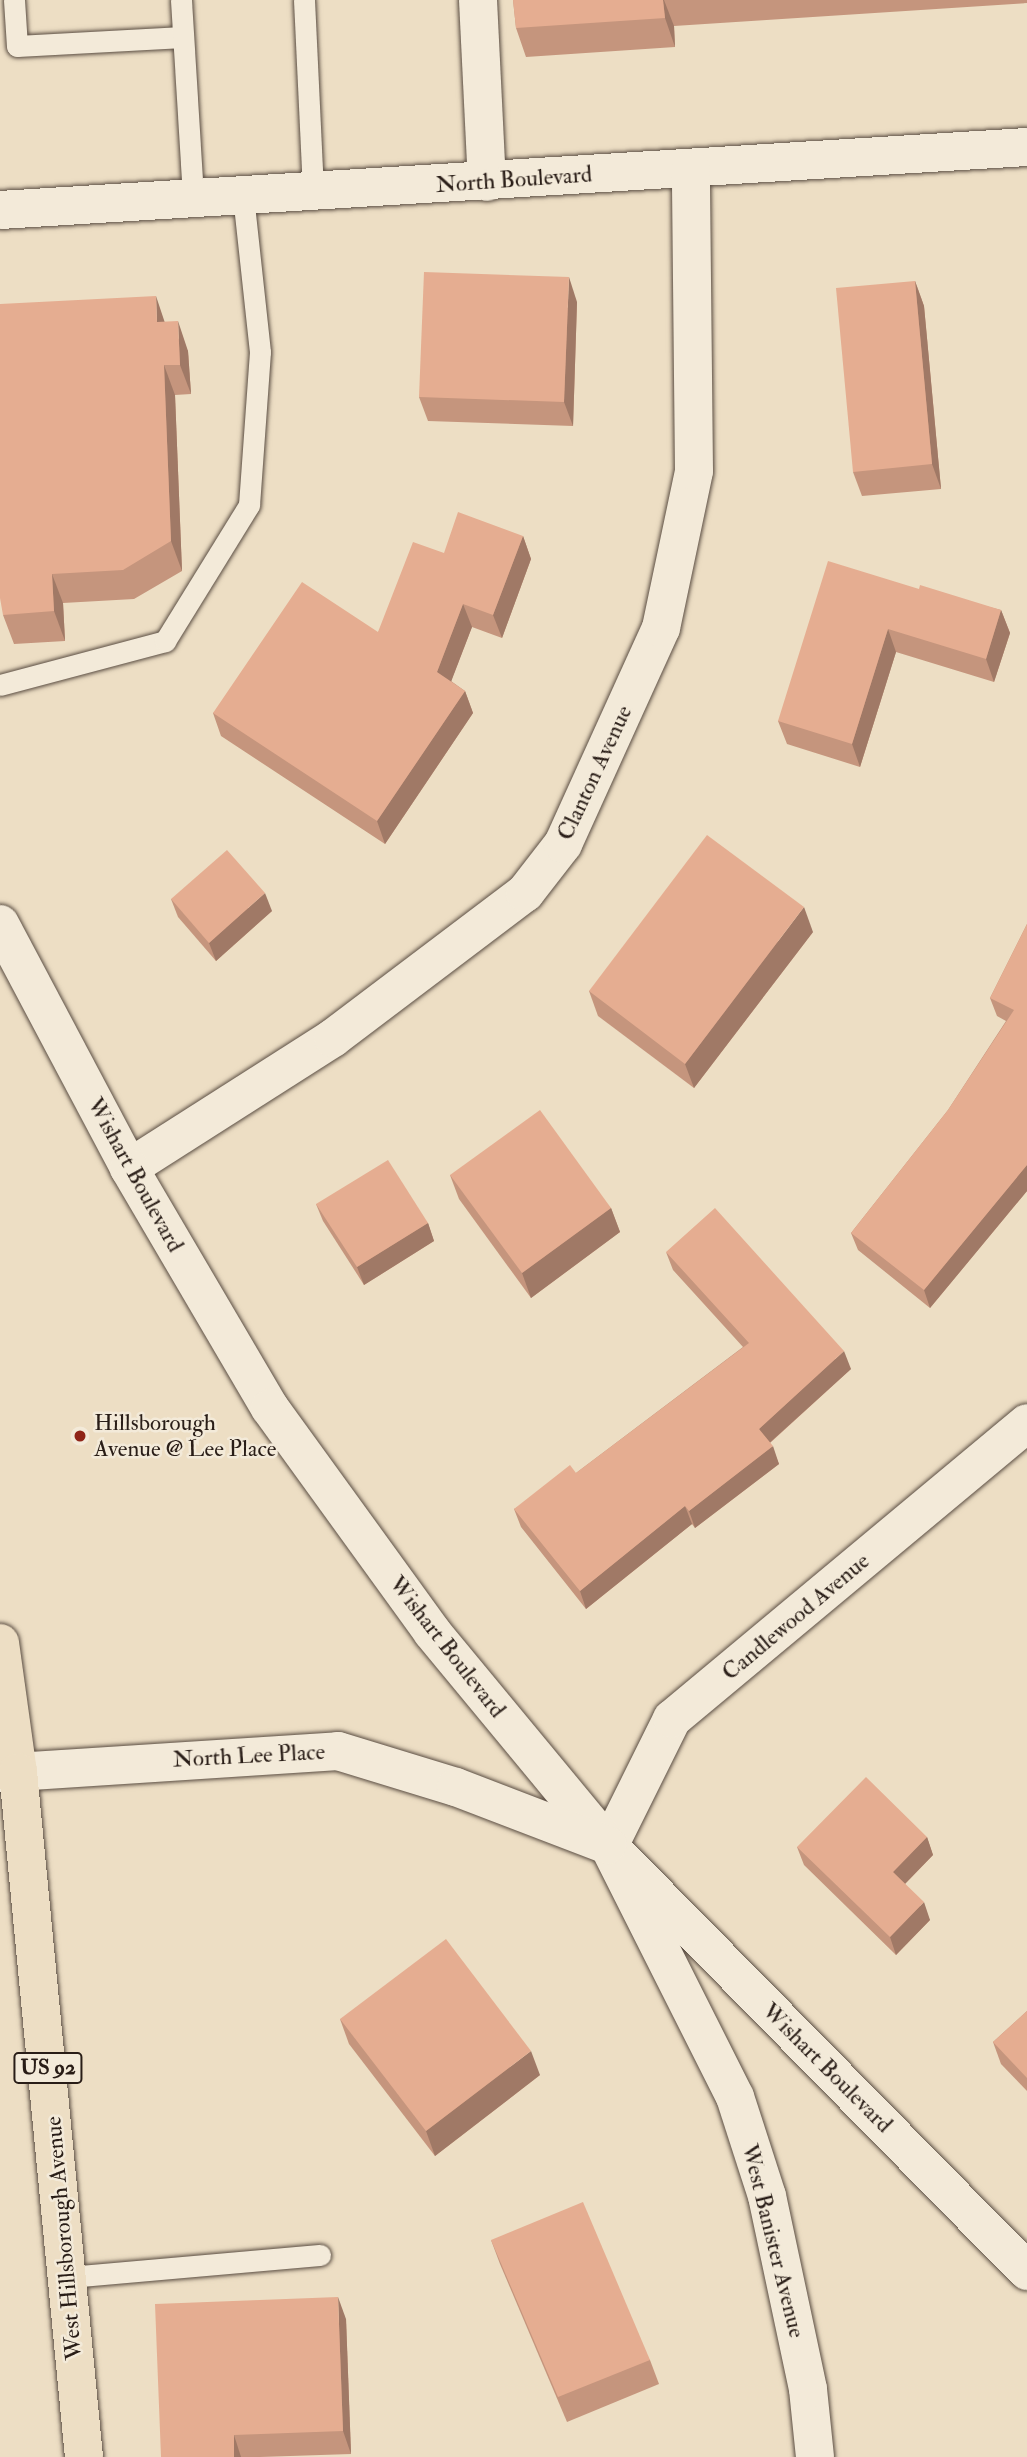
<!DOCTYPE html>
<style>
body{margin:0}
#map{position:relative;width:1027px;height:2457px;overflow:hidden;background:#eddec4;font-family:"IM FELL Double Pica",serif}
div>[style]{position:absolute}
[style*='--x']{left:calc(var(--x)*1px);top:calc(var(--y)*1px);width:calc(var(--w)*1px);rotate:calc(var(--a)*1deg)}
.roads{filter:drop-shadow(0 0 2px #5a4d42) drop-shadow(0 0 2px #5a4d42)}
.lane>*{height:21px;margin:-10.5px;padding:0 10.5px;transform-origin:10.5px;border-radius:10.5px;background:#f3ead9}
.street>*{height:38px;margin:-19px;padding:0 19px;transform-origin:19px;border-radius:19px;background:#f3ead9}
.secondary>*{height:38px;margin:-19px;padding:0 19px;transform-origin:19px;border-radius:19px;background:#f3ead9}
.primary>*{height:38px;margin:-19px;padding:0 19px;transform-origin:19px;border-radius:19px;background:#eddec4}
.wall>*{inset:0;background:#c5957d}
.shaded-wall>*{inset:0;background:#a07966}
.building>*{inset:0;background:#e5ad91}
.dots>*{width:19px;height:19px;translate:-50% -50%;box-sizing:border-box;border:4px solid #f3ead9;border-radius:50%}
span{translate:-50% -50%;white-space:nowrap;text-align:center;line-height:1.15;-webkit-text-stroke:5px #f3ead9;paint-order:stroke}
.shield-label span{padding:2px 5px;background:#f3ead9;border:2px solid;border-radius:5px;-webkit-text-stroke-width:0}
.shield-label{font-size:21px;color:#291d17;font-weight:700}
.street-label{font-size:23px;color:#291d17}
.poi-label{font-size:23px;color:#291d17}
.left{translate:0 -50%;text-align:left}
</style>
<div id="map">
<div class="roads">
<div class="lane">
<div style="--x:14;--y:0;--w:46;--a:86.3"></div>
<div style="--x:17;--y:46;--w:166;--a:-3.1"></div>
<div style="--x:181;--y:0;--w:199;--a:86.5"></div>
<div style="--x:304;--y:0;--w:192;--a:87.3"></div>
<div style="--x:0;--y:685;--w:171;--a:-14.9"></div>
<div style="--x:165;--y:641;--w:160;--a:-58.3"></div>
<div style="--x:249;--y:505;--w:153;--a:-85.9"></div>
<div style="--x:260;--y:352;--w:157;--a:-96.2"></div>
<div style="--x:68;--y:2277;--w:253;--a:-5"></div>
</div>
<div class="street">
<div style="--x:478;--y:0;--w:182;--a:87.2"></div>
<div style="--x:0;--y:210;--w:1029;--a:-3.51"></div>
<div style="--x:129;--y:1168;--w:242;--a:-32.5"></div>
<div style="--x:333;--y:1038;--w:241;--a:-37.1"></div>
<div style="--x:525;--y:893;--w:62;--a:-52.2"></div>
<div style="--x:563;--y:844;--w:237;--a:-65.6"></div>
<div style="--x:661;--y:628;--w:160;--a:-78.1"></div>
<div style="--x:694;--y:471;--w:302;--a:-90.6"></div>
<div style="--x:815;--y:2457;--w:68;--a:-95.9"></div>
<div style="--x:808;--y:2389;--w:197;--a:-102"></div>
<div style="--x:767;--y:2196;--w:104;--a:-107.9"></div>
<div style="--x:735;--y:2097;--w:281;--a:-116.7"></div>
<div style="--x:609;--y:1846;--w:142;--a:-63.6"></div>
<div style="--x:672;--y:1719;--w:462;--a:-39.8"></div>
</div>
<div class="secondary">
<div style="--x:0;--y:924;--w:276;--a:62.1"></div>
<div style="--x:129;--y:1168;--w:278;--a:59.6"></div>
<div style="--x:270;--y:1408;--w:276;--a:54.1"></div>
<div style="--x:432;--y:1632;--w:278;--a:50.4"></div>
<div style="--x:609;--y:1846;--w:596;--a:45.48"></div>
<div style="--x:0;--y:1773;--w:339;--a:-3.7"></div>
<div style="--x:338;--y:1751;--w:123;--a:17"></div>
<div style="--x:456;--y:1787;--w:162;--a:21"></div>
</div>
<div class="primary">
<div style="--x:0;--y:1643;--w:130;--a:82.1"></div>
<div style="--x:18;--y:1772;--w:688;--a:84.5"></div>
</div>
</div>
<div class="wall">
<div style="clip-path:polygon(513px 0,1027px 0,1027px 3px,674px 26px,675px 47px,526px 57px,516px 28px)"></div>
<div style="clip-path:polygon(915px 281px,924px 306px,941px 489px,862px 496px,853px 472px)"></div>
<div style="clip-path:polygon(577px 302px,573px 426px,428px 421px,419px 397px)"></div>
<div style="clip-path:polygon(165px 322px,188px 351px,191px 394px,175px 395px,182px 571px,134px 599px,63px 603px,65px 641px,14px 644px,3px 615px)"></div>
<div style="clip-path:polygon(523px 536px,531px 559px,502px 638px,472px 627px,451px 681px,465px 691px,473px 713px,385px 844px,221px 736px,213px 713px,378px 632px)"></div>
<div style="clip-path:polygon(919px 589px,1001px 610px,1010px 633px,994px 682px,896px 652px,860px 767px,787px 744px,778px 721px)"></div>
<div style="clip-path:polygon(171px 899px,272px 911px,216px 961px,178px 917px)"></div>
<div style="clip-path:polygon(1027px 924px,1027px 1191px,930px 1308px,858px 1250px,851px 1233px,948px 1110px,1006px 1021px,997px 1016px,990px 998px)"></div>
<div style="clip-path:polygon(813px 932px,694px 1088px,598px 1016px,589px 991px)"></div>
<div style="clip-path:polygon(450px 1175px,611px 1208px,620px 1232px,531px 1298px,459px 1199px)"></div>
<div style="clip-path:polygon(316px 1204px,428px 1223px,434px 1241px,364px 1285px,323px 1221px)"></div>
<div style="clip-path:polygon(666px 1252px,851px 1369px,770px 1443px,779px 1464px,695px 1528px,692px 1524px,586px 1609px,521px 1527px,514px 1509px,576px 1473px,743px 1347px,673px 1270px)"></div>
<div style="clip-path:polygon(927px 1837px,933px 1855px,905px 1884px,930px 1920px,896px 1955px,804px 1865px,797px 1847px)"></div>
<div style="clip-path:polygon(1027px 2011px,1027px 2091px,1001px 2064px,993px 2042px)"></div>
<div style="clip-path:polygon(340px 2019px,540px 2075px,435px 2156px,349px 2044px)"></div>
<div style="clip-path:polygon(491px 2240px,650px 2360px,659px 2384px,567px 2422px,500px 2264px)"></div>
<div style="clip-path:polygon(346px 2319px,351px 2454px,260px 2457px,161px 2457px)"></div>
</div>
<div class="shaded-wall">
<div style="clip-path:polygon(663px 0,664px 0,674px 26px,675px 47px,665px 18px)"></div>
<div style="clip-path:polygon(569px 277px,577px 302px,573px 426px,564px 402px)"></div>
<div style="clip-path:polygon(915px 281px,924px 306px,941px 489px,932px 464px)"></div>
<div style="clip-path:polygon(156px 296px,166px 326px,157px 322px)"></div>
<div style="clip-path:polygon(178px 321px,188px 351px,191px 394px,180px 365px)"></div>
<div style="clip-path:polygon(164px 365px,175px 395px,182px 571px,171px 541px)"></div>
<div style="clip-path:polygon(523px 536px,531px 559px,502px 638px,493px 615px)"></div>
<div style="clip-path:polygon(52px 574px,63px 603px,65px 641px,54px 611px)"></div>
<div style="clip-path:polygon(463px 604px,472px 627px,446px 695px,437px 672px)"></div>
<div style="clip-path:polygon(1001px 610px,1010px 633px,994px 682px,986px 659px)"></div>
<div style="clip-path:polygon(888px 629px,896px 652px,860px 767px,852px 744px)"></div>
<div style="clip-path:polygon(465px 691px,473px 713px,385px 844px,377px 821px)"></div>
<div style="clip-path:polygon(265px 893px,272px 911px,216px 961px,209px 943px)"></div>
<div style="clip-path:polygon(804px 907px,813px 932px,694px 1088px,685px 1064px)"></div>
<div style="clip-path:polygon(1027px 1165px,1027px 1191px,930px 1308px,924px 1290px)"></div>
<div style="clip-path:polygon(611px 1208px,620px 1232px,531px 1298px,522px 1273px)"></div>
<div style="clip-path:polygon(428px 1223px,434px 1241px,364px 1285px,357px 1267px)"></div>
<div style="clip-path:polygon(844px 1351px,851px 1369px,766px 1446px,759px 1429px)"></div>
<div style="clip-path:polygon(773px 1446px,779px 1464px,695px 1528px,689px 1511px)"></div>
<div style="clip-path:polygon(685px 1506px,692px 1524px,586px 1609px,580px 1591px)"></div>
<div style="clip-path:polygon(927px 1837px,933px 1855px,899px 1890px,893px 1872px)"></div>
<div style="clip-path:polygon(924px 1902px,930px 1920px,896px 1955px,890px 1937px)"></div>
<div style="clip-path:polygon(531px 2051px,540px 2075px,435px 2156px,426px 2131px)"></div>
<div style="clip-path:polygon(338px 2297px,346px 2319px,351px 2454px,343px 2431px)"></div>
<div style="clip-path:polygon(234px 2435px,241px 2457px,234px 2457px)"></div>
</div>
<div class="building">
<div style="clip-path:polygon(513px 0,663px 0,665px 18px,516px 28px)"></div>
<div style="clip-path:polygon(424px 272px,569px 277px,564px 402px,419px 397px)"></div>
<div style="clip-path:polygon(915px 281px,932px 464px,853px 472px,836px 288px)"></div>
<div style="clip-path:polygon(156px 296px,157px 322px,178px 321px,180px 365px,164px 365px,171px 541px,123px 570px,52px 574px,54px 611px,3px 615px,0 598px,0 304px)"></div>
<div style="clip-path:polygon(458px 512px,523px 536px,493px 615px,463px 604px,437px 672px,465px 691px,377px 821px,213px 713px,302px 582px,378px 632px,413px 542px,444px 553px)"></div>
<div style="clip-path:polygon(828px 561px,919px 589px,920px 585px,1001px 610px,986px 659px,888px 629px,852px 744px,778px 721px)"></div>
<div style="clip-path:polygon(707px 835px,804px 907px,685px 1064px,589px 991px)"></div>
<div style="clip-path:polygon(227px 850px,265px 893px,209px 943px,171px 899px)"></div>
<div style="clip-path:polygon(1027px 924px,1027px 1165px,924px 1290px,851px 1233px,948px 1110px,1014px 1010px,990px 998px)"></div>
<div style="clip-path:polygon(540px 1110px,611px 1208px,522px 1273px,450px 1175px)"></div>
<div style="clip-path:polygon(388px 1160px,428px 1223px,357px 1267px,316px 1204px)"></div>
<div style="clip-path:polygon(715px 1208px,844px 1351px,759px 1429px,773px 1446px,689px 1511px,685px 1506px,580px 1591px,514px 1509px,570px 1465px,576px 1473px,749px 1343px,666px 1252px)"></div>
<div style="clip-path:polygon(866px 1777px,927px 1837px,893px 1872px,924px 1902px,890px 1937px,797px 1847px)"></div>
<div style="clip-path:polygon(446px 1939px,531px 2051px,426px 2131px,340px 2019px)"></div>
<div style="clip-path:polygon(1027px 2011px,1027px 2078px,993px 2042px)"></div>
<div style="clip-path:polygon(583px 2202px,650px 2360px,558px 2397px,491px 2240px)"></div>
<div style="clip-path:polygon(338px 2297px,343px 2431px,234px 2435px,234px 2457px,161px 2457px,155px 2304px)"></div>
</div>
<div class="dots">
<div style="left:80px;top:1436px;background:#8f2418"></div>
</div>
<div class="shield-label">
<span style="left:48px;top:2068px">US 92</span>
</div>
<div class="street-label">
<span style="left:514px;top:180px;rotate:-4deg">North Boulevard</span>
<span style="left:595px;top:773px;rotate:-65deg">Clanton Avenue</span>
<span style="left:135px;top:1175px;rotate:61deg">Wishart Boulevard</span>
<span style="left:796px;top:1617px;rotate:-40deg">Candlewood Avenue</span>
<span style="left:447px;top:1647px;rotate:52deg">Wishart Boulevard</span>
<span style="left:249px;top:1756px;rotate:-3deg">North Lee Place</span>
<span style="left:827px;top:2068px;rotate:45deg">Wishart Boulevard</span>
<span style="left:64px;top:2238px;rotate:-95deg">West Hillsborough Avenue</span>
<span style="left:773px;top:2241px;rotate:76deg">West Banister Avenue</span>
</div>
<div class="poi-label">
<span class="left" style="left:94px;top:1436px">Hillsborough<br>Avenue @ Lee Place</span>
</div>
</div>
